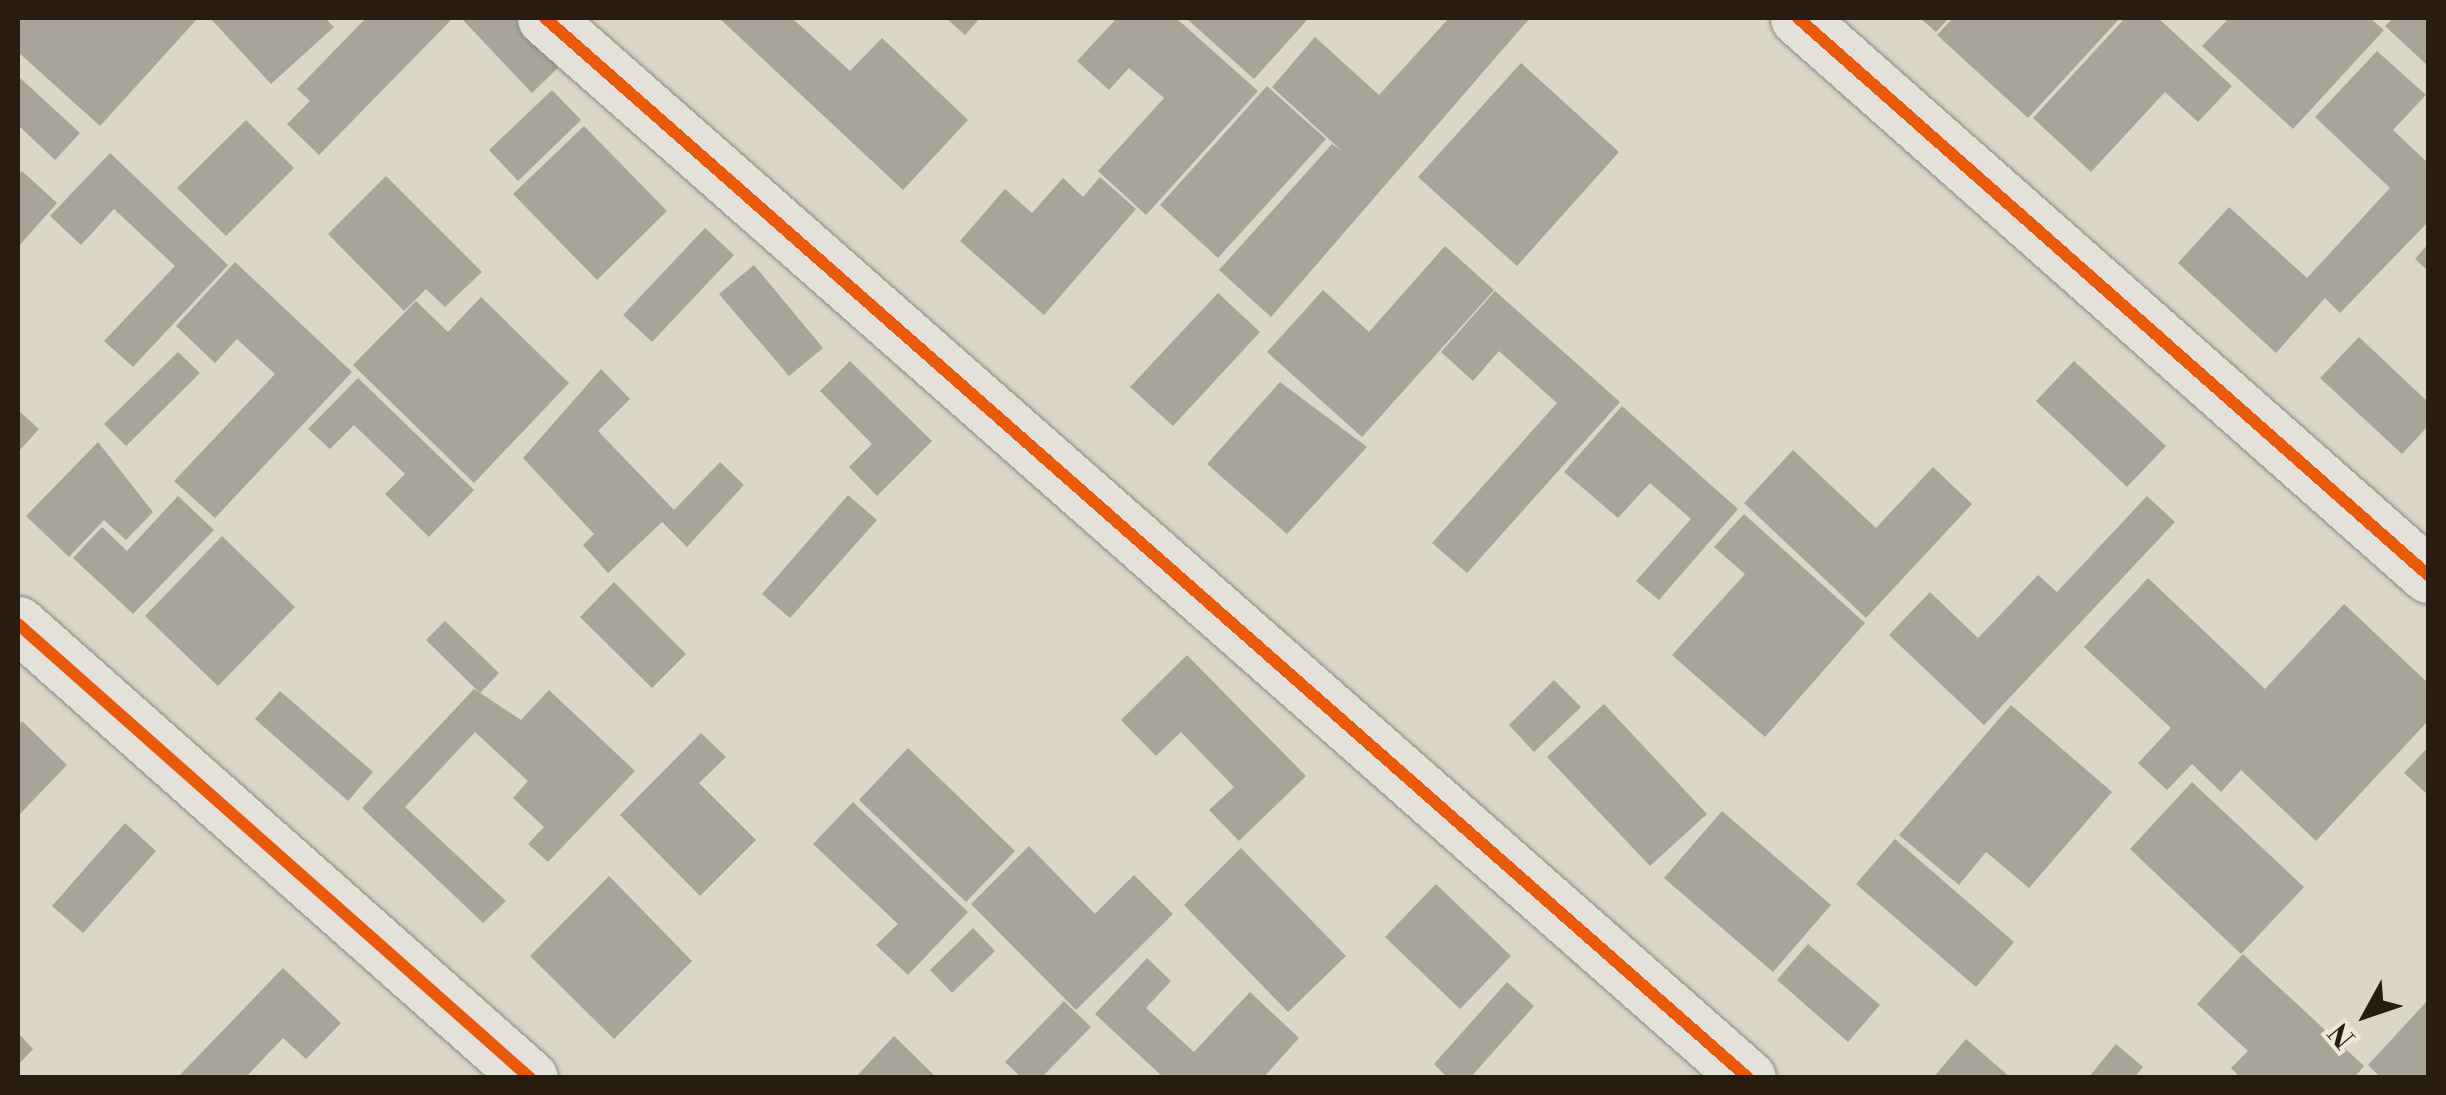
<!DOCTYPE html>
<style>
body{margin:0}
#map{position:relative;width:2446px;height:1095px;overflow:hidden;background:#dbd6c7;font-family:"Libre Bodoni",serif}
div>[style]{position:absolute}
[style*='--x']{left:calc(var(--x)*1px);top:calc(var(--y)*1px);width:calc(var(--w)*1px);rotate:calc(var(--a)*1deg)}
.building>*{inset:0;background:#a8a49a}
.roads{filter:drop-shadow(0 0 2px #8d897f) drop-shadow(0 0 2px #8d897f)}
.minor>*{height:55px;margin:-27.5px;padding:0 27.5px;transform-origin:27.5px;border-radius:27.5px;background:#e4e1da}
.cycleway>*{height:12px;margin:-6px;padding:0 6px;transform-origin:6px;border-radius:6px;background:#e8590c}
span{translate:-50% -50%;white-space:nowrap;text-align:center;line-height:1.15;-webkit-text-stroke:8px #ede7d5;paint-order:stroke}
.frame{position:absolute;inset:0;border:20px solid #271c0f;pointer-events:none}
.north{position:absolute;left:2316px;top:965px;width:100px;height:100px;-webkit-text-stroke:8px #ede7d5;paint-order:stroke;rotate:230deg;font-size:28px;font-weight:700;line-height:40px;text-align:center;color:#271c0f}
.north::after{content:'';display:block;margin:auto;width:35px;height:45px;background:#271c0f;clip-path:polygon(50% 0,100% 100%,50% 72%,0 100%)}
</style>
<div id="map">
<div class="building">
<div style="clip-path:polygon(19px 18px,198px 18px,100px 126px,18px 52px)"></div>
<div style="clip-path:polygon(210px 18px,325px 18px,334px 27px,271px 84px)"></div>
<div style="clip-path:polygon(366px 18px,453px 18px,319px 155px,287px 124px,310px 101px,297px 89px)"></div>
<div style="clip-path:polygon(461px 18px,519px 18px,562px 64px,532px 93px)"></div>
<div style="clip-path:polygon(719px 18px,792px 18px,850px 71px,882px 38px,968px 120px,903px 190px)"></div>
<div style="clip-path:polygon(946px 18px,980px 18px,965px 35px)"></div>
<div style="clip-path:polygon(1117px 18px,1176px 18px,1258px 91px,1146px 215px,1098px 171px,1164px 98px,1129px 68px,1109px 90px,1077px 61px)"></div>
<div style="clip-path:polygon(1186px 18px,1309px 18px,1254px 79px)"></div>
<div style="clip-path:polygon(1449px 18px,1530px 18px,1271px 317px,1219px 270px,1332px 144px,1342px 151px,1272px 87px,1315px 37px,1379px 95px)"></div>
<div style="clip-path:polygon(1920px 18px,1949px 18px,1936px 32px)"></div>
<div style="clip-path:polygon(1953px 18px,2120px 18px,2028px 118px,1937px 35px)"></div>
<div style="clip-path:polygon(2125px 18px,2158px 18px,2232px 86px,2198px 122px,2165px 92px,2091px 172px,2033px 118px)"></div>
<div style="clip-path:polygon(2229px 18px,2370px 18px,2384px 30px,2293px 129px,2202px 46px)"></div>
<div style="clip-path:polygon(2393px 18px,2428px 18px,2428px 66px,2385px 26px)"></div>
<div style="clip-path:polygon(2377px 51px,2426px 95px,2393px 130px,2428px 163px,2428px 222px,2340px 313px,2325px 298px,2276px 353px,2178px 263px,2229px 207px,2307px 278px,2390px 188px,2409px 206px,2315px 117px)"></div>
<div style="clip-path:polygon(1521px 63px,1619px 152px,1517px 266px,1418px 177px)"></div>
<div style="clip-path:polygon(18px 76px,80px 133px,55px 160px,18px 125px)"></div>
<div style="clip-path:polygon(1267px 86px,1326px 139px,1218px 258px,1160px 205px)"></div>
<div style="clip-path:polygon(552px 90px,581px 120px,518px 181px,489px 150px)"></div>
<div style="clip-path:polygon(246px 120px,294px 168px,226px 236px,177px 188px)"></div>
<div style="clip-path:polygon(584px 126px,667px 211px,597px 280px,513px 194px)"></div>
<div style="clip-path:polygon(110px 153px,228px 265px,133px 367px,104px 341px,175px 266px,114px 209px,81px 245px,50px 216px)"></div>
<div style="clip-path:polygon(22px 171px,57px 203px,18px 247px,18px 175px)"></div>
<div style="clip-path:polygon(386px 176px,482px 272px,445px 307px,426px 289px,404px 311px,328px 234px)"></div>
<div style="clip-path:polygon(1100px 177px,1136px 209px,1044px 315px,960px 241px,1005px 189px,1032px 213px,1063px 178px,1083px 197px)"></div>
<div style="clip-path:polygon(705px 228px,734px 255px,652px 342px,623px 315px)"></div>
<div style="clip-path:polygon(2428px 244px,2428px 271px,2415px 259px)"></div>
<div style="clip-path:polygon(1445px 246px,1494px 290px,1362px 437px,1267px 352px,1323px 290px,1369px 332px)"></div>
<div style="clip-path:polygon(235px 262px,352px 372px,215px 518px,174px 481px,275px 374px,237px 339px,215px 363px,176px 326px)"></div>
<div style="clip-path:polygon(754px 265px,823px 348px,789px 376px,719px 294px)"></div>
<div style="clip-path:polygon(1495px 291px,1620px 402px,1467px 573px,1432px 543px,1557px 403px,1499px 351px,1473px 381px,1441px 352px)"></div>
<div style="clip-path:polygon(1218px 293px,1260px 332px,1173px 426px,1130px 387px)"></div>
<div style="clip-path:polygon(481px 297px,569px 383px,474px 483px,353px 365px,416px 301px,448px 332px)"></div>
<div style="clip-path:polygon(2359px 337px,2428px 402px,2428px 426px,2402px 454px,2320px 378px)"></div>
<div style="clip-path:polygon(178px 352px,200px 373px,126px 446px,104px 424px)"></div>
<div style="clip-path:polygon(850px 361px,932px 441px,877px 496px,849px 467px,872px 444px,820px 391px)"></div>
<div style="clip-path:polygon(2074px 361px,2166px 446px,2127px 487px,2036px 401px)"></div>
<div style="clip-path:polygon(601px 369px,630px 399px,598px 431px,674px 510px,720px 462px,744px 485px,687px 547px,662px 522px,608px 573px,583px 545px,594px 534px,523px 458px)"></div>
<div style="clip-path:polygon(358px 378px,474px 490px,429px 537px,385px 494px,405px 474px,354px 425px,330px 449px,308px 429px)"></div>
<div style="clip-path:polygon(1280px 382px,1367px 447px,1287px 534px,1207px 464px)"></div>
<div style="clip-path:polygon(1622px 406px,1738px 509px,1659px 600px,1636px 581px,1691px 519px,1650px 483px,1618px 518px,1564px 472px)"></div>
<div style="clip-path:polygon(18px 410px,39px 429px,18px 452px)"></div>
<div style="clip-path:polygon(98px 442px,153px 512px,126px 540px,104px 520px,69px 557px,26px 516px)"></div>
<div style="clip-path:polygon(1793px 450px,1876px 528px,1933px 467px,1972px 504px,1866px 618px,1744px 503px)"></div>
<div style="clip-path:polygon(848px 495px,877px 520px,790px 618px,762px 594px)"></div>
<div style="clip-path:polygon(178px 496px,214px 530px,133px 614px,73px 558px,102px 527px,127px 551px)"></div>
<div style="clip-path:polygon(2147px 496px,2175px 522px,1984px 725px,1889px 635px,1930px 592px,1978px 638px,2038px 575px,2057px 592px)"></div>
<div style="clip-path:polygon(1744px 514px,1865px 623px,1765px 737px,1672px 655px,1745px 574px,1714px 547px)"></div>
<div style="clip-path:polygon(222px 536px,295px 607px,218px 686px,145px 616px)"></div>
<div style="clip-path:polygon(2148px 578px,2265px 689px,2344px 604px,2428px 683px,2428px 721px,2316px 841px,2241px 770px,2221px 792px,2192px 764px,2167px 790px,2138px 763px,2171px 728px,2084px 647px)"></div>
<div style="clip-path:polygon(614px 582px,686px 654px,652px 688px,580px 617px)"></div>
<div style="clip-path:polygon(445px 621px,499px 673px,480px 693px,426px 640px)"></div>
<div style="clip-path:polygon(1187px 655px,1306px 776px,1239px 841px,1209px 810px,1234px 787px,1181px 732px,1156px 756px,1121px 720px)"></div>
<div style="clip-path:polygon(1554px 680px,1581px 707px,1534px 752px,1509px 725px)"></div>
<div style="clip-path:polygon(474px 689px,521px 720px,549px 690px,635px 771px,548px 862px,528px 844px,544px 827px,513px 798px,528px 781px,475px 732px,405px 807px,506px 901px,483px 923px,362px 808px)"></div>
<div style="clip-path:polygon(280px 691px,373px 772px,348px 801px,255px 719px)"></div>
<div style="clip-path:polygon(1604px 704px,1707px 814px,1650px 866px,1547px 757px)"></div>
<div style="clip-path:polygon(2011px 705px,2112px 792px,2029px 888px,1986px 852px,1959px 885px,1899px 835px)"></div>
<div style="clip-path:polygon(22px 721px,67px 765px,18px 816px,18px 726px)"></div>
<div style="clip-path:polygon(701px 733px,726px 757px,699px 783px,756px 840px,700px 896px,620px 815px)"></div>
<div style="clip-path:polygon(2428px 747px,2428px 795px,2404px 773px)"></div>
<div style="clip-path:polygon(908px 748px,1015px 851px,966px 902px,859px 800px)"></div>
<div style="clip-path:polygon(2192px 782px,2304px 887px,2241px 954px,2130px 849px)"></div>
<div style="clip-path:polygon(853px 802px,968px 912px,908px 975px,876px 945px,898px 924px,813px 844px)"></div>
<div style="clip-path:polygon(1722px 811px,1831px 905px,1773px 972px,1664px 878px)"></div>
<div style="clip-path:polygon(125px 823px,156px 851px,83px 933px,52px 906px)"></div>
<div style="clip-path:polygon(1895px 839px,2014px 942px,1976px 987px,1856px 884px)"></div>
<div style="clip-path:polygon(1029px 846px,1095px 914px,1134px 875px,1173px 914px,1076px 1010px,971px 904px)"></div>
<div style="clip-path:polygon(1241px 848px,1346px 956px,1288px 1012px,1184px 905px)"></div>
<div style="clip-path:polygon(609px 876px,692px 961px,614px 1039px,530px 956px)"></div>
<div style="clip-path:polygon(1436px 884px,1511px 956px,1460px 1009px,1385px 937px)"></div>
<div style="clip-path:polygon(973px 928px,995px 951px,952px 993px,930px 970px)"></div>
<div style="clip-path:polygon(1808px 944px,1880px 1005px,1848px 1042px,1777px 980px)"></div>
<div style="clip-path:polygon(2243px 954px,2364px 1066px,2354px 1078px,2241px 1078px,2231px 1068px,2248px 1051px,2197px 1004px)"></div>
<div style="clip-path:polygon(1147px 958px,1171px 981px,1146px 1008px,1194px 1052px,1250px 992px,1299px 1038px,1263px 1078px,1164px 1078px,1095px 1014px)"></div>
<div style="clip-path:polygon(283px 968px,341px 1023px,306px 1059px,283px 1038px,245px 1078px,177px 1078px)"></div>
<div style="clip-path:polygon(1507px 982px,1534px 1006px,1470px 1078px,1448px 1078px,1434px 1064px)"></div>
<div style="clip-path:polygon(2428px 1000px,2428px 1078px,2381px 1078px,2368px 1065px)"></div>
<div style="clip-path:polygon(1064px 1001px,1091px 1027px,1041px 1078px,1022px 1078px,1005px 1062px)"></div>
<div style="clip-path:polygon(18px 1033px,33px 1049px,18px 1065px)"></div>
<div style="clip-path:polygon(894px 1036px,937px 1078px,855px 1078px)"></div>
<div style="clip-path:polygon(1966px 1039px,2011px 1078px,1933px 1078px)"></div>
<div style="clip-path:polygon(2116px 1044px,2143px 1067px,2134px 1078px,2088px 1078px)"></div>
</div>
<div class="roads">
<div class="minor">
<div style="--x:545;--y:18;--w:1603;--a:41.38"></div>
<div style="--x:1798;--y:18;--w:841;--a:41.48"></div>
<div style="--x:18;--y:624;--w:684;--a:41.56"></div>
</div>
</div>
<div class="cycleway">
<div style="--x:545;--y:18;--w:1603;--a:41.38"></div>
<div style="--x:1798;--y:18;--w:841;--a:41.48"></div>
<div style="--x:18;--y:624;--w:684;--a:41.56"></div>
</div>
<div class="frame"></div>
<div class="north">N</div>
</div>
